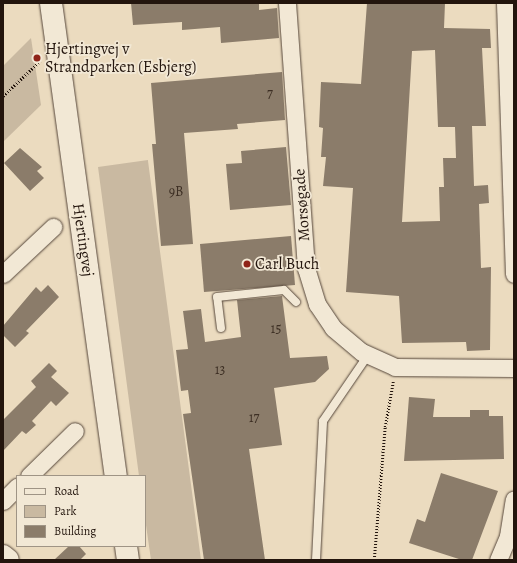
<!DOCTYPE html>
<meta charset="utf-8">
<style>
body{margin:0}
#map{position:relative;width:517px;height:563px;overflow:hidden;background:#ebdbbf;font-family:Alegreya,serif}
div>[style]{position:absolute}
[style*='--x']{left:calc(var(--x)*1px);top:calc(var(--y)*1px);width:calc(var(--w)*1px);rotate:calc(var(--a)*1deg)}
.green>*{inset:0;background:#c9b9a1}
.building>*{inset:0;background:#8b7c6a}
.path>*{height:2.5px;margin-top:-1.25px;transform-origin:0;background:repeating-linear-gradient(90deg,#23150d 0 1px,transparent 0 3px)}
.roads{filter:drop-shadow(0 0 1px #55463a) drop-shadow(0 0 1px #55463a)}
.lane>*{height:8px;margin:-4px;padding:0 4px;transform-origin:4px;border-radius:4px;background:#f2e8d5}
.street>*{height:17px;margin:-8.5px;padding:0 8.5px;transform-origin:8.5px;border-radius:8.5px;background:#f2e8d5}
.secondary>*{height:22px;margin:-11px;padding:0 11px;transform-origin:11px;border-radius:11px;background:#f2e8d5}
.dots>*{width:11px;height:11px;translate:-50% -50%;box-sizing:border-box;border:2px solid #f2e8d5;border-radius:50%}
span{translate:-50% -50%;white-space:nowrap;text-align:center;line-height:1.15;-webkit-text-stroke:3.5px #f2e8d5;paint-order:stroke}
.number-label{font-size:14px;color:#3d2f24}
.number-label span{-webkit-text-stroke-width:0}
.poi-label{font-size:16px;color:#23150d}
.left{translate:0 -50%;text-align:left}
.street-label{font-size:16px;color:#23150d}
.frame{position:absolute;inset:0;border:4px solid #23150d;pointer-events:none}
.legend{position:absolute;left:16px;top:475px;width:130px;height:72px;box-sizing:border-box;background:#f2e8d5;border:1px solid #9f9485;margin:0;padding:5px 7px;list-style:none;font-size:12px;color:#23150d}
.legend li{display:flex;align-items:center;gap:8px;height:20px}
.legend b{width:20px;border:1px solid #9f9485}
</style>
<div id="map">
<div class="green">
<div style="clip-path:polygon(31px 38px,41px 105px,3px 142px,3px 66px)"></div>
<div style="clip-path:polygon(148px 160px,148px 161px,201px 560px,151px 560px,145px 518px,145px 476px,139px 476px,98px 167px)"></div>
</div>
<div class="building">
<div style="clip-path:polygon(131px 3px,259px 3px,259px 10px,277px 8px,279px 38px,221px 43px,220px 27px,182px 30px,182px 22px,133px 25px)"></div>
<div style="clip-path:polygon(evenodd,367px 3px,445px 3px,444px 28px,490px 29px,491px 48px,482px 48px,486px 126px,472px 126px,474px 186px,488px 185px,489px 203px,479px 204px,481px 268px,491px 267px,490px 350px,467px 351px,466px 342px,402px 343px,399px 296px,346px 292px,353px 188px,323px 186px,326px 157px,321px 157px,323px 128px,319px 127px,321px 82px,361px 84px,367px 3px,435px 50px,438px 127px,455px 127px,456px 158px,443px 158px,444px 187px,439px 187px,440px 221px,402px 222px,412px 51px,435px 50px)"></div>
<div style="clip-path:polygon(282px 72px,285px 120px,237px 124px,238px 129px,184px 133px,193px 244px,161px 246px,152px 144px,156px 144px,151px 83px)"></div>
<div style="clip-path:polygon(286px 147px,291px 205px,230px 210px,226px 164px,242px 163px,241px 151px)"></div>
<div style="clip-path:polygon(20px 148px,42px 167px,37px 171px,44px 178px,30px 191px,4px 163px)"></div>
<div style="clip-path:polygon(291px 236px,295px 285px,204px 292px,200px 244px)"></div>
<div style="clip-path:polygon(48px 285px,59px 297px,26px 331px,29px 333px,15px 347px,3px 335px,3px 326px,36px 287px,41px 292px)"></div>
<div style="clip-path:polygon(282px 296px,290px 358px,327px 356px,329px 369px,315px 382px,274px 388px,282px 445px,249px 449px,265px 560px,204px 560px,183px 414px,191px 413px,188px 390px,181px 391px,176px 350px,188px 349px,183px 311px,201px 309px,205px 342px,241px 337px,237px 300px)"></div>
<div style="clip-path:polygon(49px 363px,57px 371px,51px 377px,69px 393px,56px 406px,51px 401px,32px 421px,36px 425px,26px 434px,22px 431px,3px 451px,3px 420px,36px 387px,31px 381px)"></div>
<div style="clip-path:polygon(409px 397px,435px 399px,433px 417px,470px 417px,470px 410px,489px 410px,489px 416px,503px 416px,504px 459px,404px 461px)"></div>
<div style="clip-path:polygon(441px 473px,498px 491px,472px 560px,462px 560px,409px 543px,417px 519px,425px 522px)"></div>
<div style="clip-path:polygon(69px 546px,79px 546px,86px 554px,80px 560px,54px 560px)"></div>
</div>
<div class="path">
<div style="--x:3;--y:96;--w:51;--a:-43.4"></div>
<div style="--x:374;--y:560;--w:133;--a:-85.3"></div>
<div style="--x:385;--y:427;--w:46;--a:-79.9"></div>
</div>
<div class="roads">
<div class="lane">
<div style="--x:221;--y:328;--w:31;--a:-97"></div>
<div style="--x:217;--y:297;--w:67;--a:-6"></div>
<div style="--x:284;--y:290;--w:17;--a:45"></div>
<div style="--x:316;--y:560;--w:139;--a:-87.1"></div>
<div style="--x:323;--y:421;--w:80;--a:-55.7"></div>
</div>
<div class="street">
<div style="--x:287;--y:3;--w:266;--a:85.9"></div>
<div style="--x:306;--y:268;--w:38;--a:73"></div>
<div style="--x:317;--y:304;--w:29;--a:56"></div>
<div style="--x:333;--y:328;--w:38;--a:40"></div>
<div style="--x:362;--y:352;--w:36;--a:24"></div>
<div style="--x:395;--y:367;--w:119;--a:0.5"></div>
<div style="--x:505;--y:3;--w:271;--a:88.1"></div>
<div style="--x:3;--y:274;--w:69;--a:-43.2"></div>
<div style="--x:29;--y:476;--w:64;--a:-44.4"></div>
<div style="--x:3;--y:501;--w:20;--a:-45"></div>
<div style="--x:498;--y:560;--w:26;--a:-67"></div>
<div style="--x:508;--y:536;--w:37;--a:-81"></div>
</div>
<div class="secondary">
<div style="--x:51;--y:3;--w:477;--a:82.2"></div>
<div style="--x:126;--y:546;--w:14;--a:82"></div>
<div style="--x:3;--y:556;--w:6;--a:39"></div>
</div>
</div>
<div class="dots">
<div style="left:37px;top:58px;background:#8f2418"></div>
<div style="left:247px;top:264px;background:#8f2418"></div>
</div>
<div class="number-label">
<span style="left:270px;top:94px">7</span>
<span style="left:176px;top:192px">9B</span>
<span style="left:276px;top:329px">15</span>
<span style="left:220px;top:370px">13</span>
<span style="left:254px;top:418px">17</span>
</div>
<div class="poi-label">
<span class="left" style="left:45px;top:58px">Hjertingvej v<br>Strandparken (Esbjerg)</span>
<span class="left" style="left:255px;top:264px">Carl Buch</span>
</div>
<div class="street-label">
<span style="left:302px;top:205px;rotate:-94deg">Morsøgade</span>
<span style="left:83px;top:240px;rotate:82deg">Hjertingvej</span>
</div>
<div class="frame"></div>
<ul class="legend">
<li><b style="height:5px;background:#f2e8d5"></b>Road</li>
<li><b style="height:11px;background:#c9b9a1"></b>Park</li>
<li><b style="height:11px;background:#8b7c6a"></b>Building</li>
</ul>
</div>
